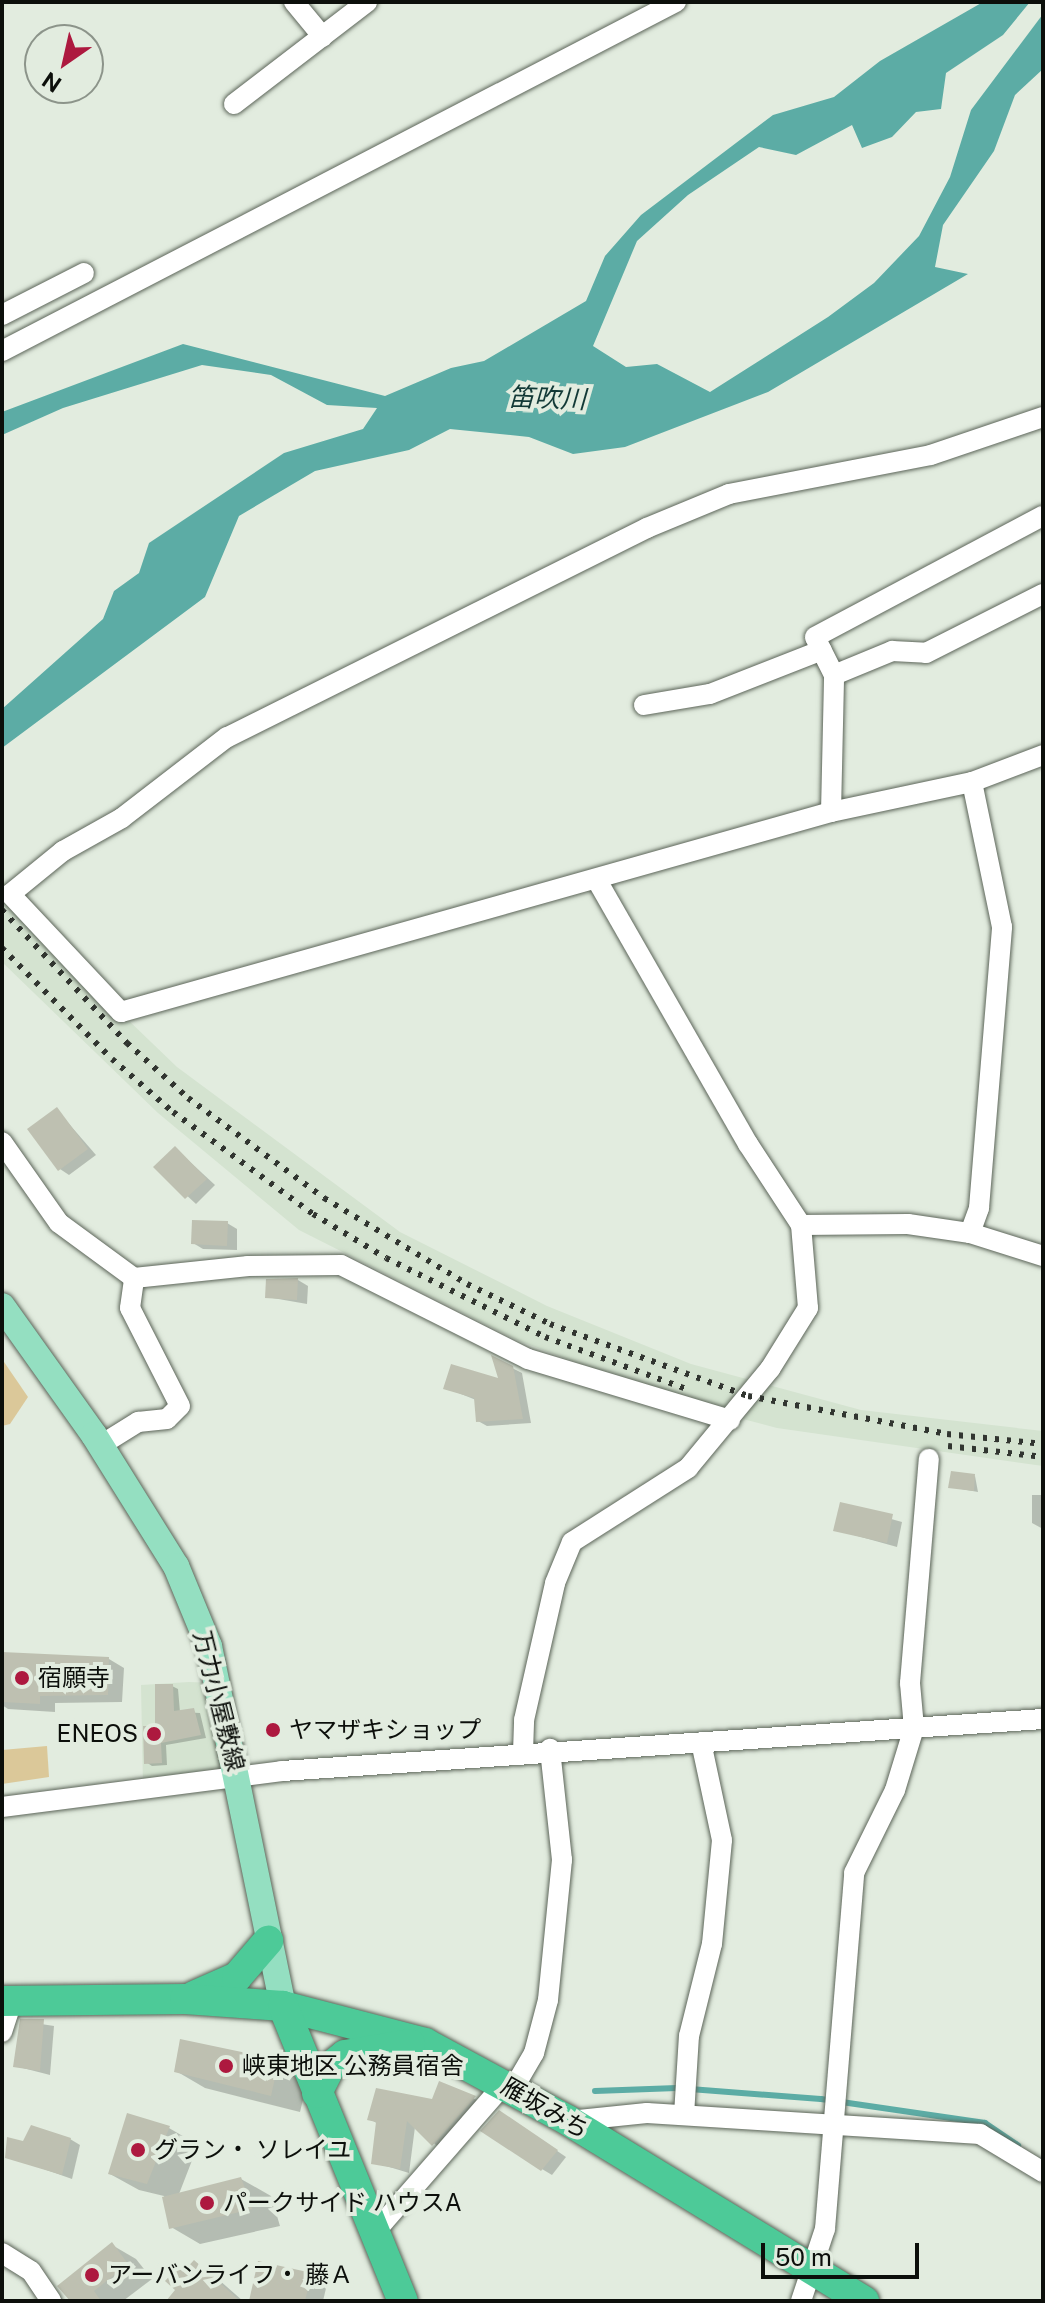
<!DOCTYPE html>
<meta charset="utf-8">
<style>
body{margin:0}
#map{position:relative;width:1045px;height:2303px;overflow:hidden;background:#e2ecdf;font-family:"Public Sans","Noto Sans JP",sans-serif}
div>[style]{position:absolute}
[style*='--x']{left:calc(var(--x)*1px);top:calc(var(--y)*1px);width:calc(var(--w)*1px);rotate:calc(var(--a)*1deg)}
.built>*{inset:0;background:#d4e3d0}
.green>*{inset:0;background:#dbc899}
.water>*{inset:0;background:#5caca5}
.shadow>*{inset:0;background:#0003}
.stream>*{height:6px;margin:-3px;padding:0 3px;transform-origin:3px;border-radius:3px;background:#5caca5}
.building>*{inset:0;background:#bec0b1}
.roads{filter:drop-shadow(0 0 2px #5c6559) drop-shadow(0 0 2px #5c6559)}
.minor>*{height:20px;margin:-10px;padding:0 10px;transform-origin:10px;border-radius:10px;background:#fff}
.major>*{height:26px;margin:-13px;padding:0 13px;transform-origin:13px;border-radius:13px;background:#94dfc1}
.highway>*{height:30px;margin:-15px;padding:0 15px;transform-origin:15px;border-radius:15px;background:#4dca98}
.rail>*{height:6px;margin-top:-3px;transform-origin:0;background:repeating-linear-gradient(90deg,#313530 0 4px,transparent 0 12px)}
.dots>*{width:22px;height:22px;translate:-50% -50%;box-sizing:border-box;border:4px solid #e2ecdf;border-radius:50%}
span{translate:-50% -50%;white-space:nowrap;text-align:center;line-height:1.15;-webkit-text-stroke:8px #e2ecdf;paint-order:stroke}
.poi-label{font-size:24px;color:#0c0f0b}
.left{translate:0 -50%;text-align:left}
.right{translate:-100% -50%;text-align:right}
.street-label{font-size:24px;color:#0c0f0b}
.water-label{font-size:26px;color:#123936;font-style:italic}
.frame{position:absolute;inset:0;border:4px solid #0c0f0b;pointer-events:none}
.north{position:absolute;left:24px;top:24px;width:80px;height:80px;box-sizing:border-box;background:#e2ecdf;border:2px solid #8c948a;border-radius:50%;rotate:214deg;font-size:22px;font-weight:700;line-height:32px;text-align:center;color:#0c0f0b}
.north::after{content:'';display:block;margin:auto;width:28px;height:36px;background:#ad193f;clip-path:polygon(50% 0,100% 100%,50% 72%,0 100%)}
.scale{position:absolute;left:761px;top:2243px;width:158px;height:36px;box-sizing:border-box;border:4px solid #0c0f0b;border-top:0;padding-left:10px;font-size:24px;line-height:28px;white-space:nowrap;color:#0c0f0b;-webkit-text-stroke:6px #e2ecdf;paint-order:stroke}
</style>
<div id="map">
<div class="built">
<div style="clip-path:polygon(2px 880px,125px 1017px,177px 1067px,400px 1232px,547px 1306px,691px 1364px,861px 1410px,1043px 1431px,1043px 1466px,777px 1428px,693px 1406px,519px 1341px,299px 1230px,158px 1113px,2px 962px)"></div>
<div style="clip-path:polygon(189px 1682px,218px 1683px,239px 1775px,143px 1786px,141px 1685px)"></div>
</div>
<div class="green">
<div style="clip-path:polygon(2px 1359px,28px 1397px,10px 1424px,2px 1426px)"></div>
<div style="clip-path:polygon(47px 1746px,49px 1777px,2px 1784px,2px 1750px)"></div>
</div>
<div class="water">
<div style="clip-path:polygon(983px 2px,1030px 2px,1003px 35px,946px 73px,941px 109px,916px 112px,892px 137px,862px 148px,852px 125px,796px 155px,759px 147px,688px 195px,637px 241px,593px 346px,626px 367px,657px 364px,710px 392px,828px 317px,874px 283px,919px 236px,950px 177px,971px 110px,1043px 14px,1043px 69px,1015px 95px,994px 151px,943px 225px,935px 267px,968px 274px,768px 392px,625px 447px,573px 454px,529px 437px,450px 429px,409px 450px,315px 471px,239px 516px,205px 597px,2px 748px,2px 709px,103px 619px,114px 591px,139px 573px,149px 543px,284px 453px,363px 429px,377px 408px,327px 405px,271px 375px,202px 365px,63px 408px,2px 435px,2px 412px,183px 344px,385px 396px,451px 368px,484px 361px,586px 301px,605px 256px,641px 215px,773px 115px,834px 97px,880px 61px)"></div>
</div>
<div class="shadow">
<div style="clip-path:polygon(57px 1110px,96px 1155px,69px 1175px,60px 1169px)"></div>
<div style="clip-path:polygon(175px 1148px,215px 1185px,196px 1204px,156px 1167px)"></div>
<div style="clip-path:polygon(227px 1223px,237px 1229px,237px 1250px,203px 1249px,193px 1243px)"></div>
<div style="clip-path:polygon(298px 1280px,308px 1286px,307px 1304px,267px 1297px)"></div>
<div style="clip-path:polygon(494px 1359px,522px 1373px,531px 1423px,487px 1426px,478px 1421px,476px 1400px,446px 1388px,501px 1380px)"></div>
<div style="clip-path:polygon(975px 1476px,978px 1492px,950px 1487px)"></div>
<div style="clip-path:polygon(1032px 1495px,1043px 1495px,1043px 1529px,1032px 1523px)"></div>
<div style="clip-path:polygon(841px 1505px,902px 1522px,897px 1547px,836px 1530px)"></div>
<div style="clip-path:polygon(2px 1653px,109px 1659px,124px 1668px,122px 1702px,55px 1703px,55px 1712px,8px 1709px,2px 1705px)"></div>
<div style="clip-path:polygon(172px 1686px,178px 1689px,180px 1712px,200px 1713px,206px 1738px,166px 1745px,167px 1765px,152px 1766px,146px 1762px)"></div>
<div style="clip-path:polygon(22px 2021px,54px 2026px,50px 2075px,15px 2066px)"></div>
<div style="clip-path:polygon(278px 2062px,308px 2079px,300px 2112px,205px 2088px,176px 2071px)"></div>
<div style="clip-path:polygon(440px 2084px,484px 2103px,442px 2150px,415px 2127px,409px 2173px,373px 2162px,378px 2124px,370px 2119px,433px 2101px)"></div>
<div style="clip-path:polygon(509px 2118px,566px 2157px,552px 2175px,542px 2169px)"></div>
<div style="clip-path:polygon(169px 2128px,198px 2145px,179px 2194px,241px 2179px,271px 2196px,280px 2226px,200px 2244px,171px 2227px,164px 2196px,139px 2190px,110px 2174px)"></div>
<div style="clip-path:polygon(70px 2139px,80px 2145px,72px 2179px,7px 2156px,24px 2143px)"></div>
<div style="clip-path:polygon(112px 2245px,136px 2259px,152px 2279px,123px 2301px,73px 2301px)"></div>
<div style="clip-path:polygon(195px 2262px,210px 2272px,243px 2301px,168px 2301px,178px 2290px,178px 2269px,185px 2273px)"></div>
<div style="clip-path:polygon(311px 2275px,327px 2284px,323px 2301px,251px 2301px)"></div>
</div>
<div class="stream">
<div style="--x:595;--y:2091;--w:82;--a:-2.1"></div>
<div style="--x:677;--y:2088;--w:144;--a:4.4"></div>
<div style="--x:821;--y:2099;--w:166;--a:8.3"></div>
<div style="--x:985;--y:2123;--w:40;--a:34"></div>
</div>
<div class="building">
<div style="clip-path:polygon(57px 1107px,88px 1149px,58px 1171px,27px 1129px)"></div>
<div style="clip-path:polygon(175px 1146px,207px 1179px,185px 1199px,153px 1167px)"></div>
<div style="clip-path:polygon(192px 1220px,228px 1221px,227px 1246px,191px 1244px)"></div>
<div style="clip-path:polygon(298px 1278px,297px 1300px,265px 1298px,266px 1279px)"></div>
<div style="clip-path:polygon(491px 1355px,513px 1366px,523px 1419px,476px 1422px,474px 1398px,443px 1389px,451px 1364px,498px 1378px)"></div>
<div style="clip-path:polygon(951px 1471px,975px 1474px,974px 1491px,948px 1488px)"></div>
<div style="clip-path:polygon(840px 1502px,893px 1514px,887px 1543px,833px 1531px)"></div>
<div style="clip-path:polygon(2px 1652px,109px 1657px,108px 1695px,40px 1696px,40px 1704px,2px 1702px)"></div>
<div style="clip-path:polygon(155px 1684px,173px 1684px,174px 1711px,194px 1708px,201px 1735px,161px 1743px,162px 1763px,144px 1764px,143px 1726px,155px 1726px)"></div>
<div style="clip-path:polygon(20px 2019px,44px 2019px,40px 2071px,13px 2067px)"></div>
<div style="clip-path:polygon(180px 2039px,279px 2060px,271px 2096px,174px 2072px)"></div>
<div style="clip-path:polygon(439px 2081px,476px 2096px,432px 2146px,407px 2121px,400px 2169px,371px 2164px,376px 2122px,367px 2120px,376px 2088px,432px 2099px)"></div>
<div style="clip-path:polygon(499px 2110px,558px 2150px,541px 2171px,480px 2131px)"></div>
<div style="clip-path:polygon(127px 2113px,170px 2126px,147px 2184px,108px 2174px)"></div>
<div style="clip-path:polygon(31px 2125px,71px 2138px,62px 2175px,5px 2158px,7px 2137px,23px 2141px)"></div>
<div style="clip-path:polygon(241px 2177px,252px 2209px,169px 2229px,162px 2197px)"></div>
<div style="clip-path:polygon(112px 2242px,128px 2264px,94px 2291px,101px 2301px,70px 2301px,57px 2286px)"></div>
<div style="clip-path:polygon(194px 2260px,240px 2301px,166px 2301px,175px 2290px,165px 2281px,178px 2267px,183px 2272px)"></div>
<div style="clip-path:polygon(258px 2261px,312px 2273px,305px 2301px,249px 2301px)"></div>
</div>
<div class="roads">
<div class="minor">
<div style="--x:294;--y:2;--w:45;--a:50.4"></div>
<div style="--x:234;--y:104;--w:168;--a:-37.5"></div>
<div style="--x:2;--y:315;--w:92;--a:-27.1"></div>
<div style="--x:2;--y:351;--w:759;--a:-27.38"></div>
<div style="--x:1043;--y:417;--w:118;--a:161.3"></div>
<div style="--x:931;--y:455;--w:206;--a:169.1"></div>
<div style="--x:729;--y:494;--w:89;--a:157.5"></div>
<div style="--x:647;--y:528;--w:469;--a:153.5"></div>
<div style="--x:227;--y:737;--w:133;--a:142.4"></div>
<div style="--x:122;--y:818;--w:68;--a:150.8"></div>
<div style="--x:63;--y:851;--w:68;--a:140.9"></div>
<div style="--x:10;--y:894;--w:162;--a:46.8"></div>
<div style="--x:121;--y:1012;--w:738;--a:-15.73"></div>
<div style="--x:831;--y:812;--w:144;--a:-12"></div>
<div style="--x:972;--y:782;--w:76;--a:-20.8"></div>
<div style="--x:834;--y:675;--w:63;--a:-22.5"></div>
<div style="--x:892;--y:651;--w:34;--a:3"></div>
<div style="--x:926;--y:653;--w:131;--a:-26.8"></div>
<div style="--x:644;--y:705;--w:67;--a:-9.5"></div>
<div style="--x:710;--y:694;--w:120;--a:-21.4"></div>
<div style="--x:831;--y:812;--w:137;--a:-88.7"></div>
<div style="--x:834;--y:675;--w:42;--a:-116.6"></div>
<div style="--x:815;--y:637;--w:258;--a:-28"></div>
<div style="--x:2;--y:1142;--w:99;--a:54.9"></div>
<div style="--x:59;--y:1223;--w:93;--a:36.3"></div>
<div style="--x:801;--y:1225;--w:107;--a:-0.5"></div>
<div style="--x:908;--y:1224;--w:63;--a:8.3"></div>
<div style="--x:970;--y:1233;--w:77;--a:17.5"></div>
<div style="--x:970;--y:1233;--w:27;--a:-70"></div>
<div style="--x:979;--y:1208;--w:282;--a:-85.3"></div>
<div style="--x:1002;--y:927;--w:148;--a:-101.7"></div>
<div style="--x:101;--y:1445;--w:44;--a:-31.9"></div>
<div style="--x:138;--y:1422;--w:29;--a:-6"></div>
<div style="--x:167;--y:1419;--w:18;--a:-45"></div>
<div style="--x:180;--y:1406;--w:110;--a:-117"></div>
<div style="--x:130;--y:1308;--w:30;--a:-82"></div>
<div style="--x:134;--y:1278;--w:115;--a:-6"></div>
<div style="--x:248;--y:1266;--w:93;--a:-0.6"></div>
<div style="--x:341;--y:1265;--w:209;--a:26.7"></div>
<div style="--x:528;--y:1359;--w:211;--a:16.8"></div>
<div style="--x:523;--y:1752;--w:32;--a:-88"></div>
<div style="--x:524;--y:1720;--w:140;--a:-77.2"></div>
<div style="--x:555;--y:1583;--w:44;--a:-67.5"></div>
<div style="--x:572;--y:1542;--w:138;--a:-32.5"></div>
<div style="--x:688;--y:1468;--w:129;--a:-50.4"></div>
<div style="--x:770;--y:1369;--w:72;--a:-58.1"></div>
<div style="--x:808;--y:1308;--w:83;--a:-94.8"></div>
<div style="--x:801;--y:1225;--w:97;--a:-123.2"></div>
<div style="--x:748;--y:1144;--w:304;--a:-119.8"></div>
<div style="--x:2;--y:1807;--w:282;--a:-7.3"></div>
<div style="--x:282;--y:1771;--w:763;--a:-3.91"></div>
<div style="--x:2;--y:2032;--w:33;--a:-72"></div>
<div style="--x:513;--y:2089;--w:42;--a:-59.7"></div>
<div style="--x:534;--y:2053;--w:55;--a:-75.2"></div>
<div style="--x:548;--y:2000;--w:141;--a:-84.3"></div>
<div style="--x:562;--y:1860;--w:112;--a:-96.2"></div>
<div style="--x:684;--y:2115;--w:79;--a:-86.4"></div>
<div style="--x:689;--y:2036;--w:95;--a:-76"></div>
<div style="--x:712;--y:1944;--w:104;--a:-84.5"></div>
<div style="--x:722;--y:1840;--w:100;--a:-102.1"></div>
<div style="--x:569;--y:2121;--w:78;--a:-5.9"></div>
<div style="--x:647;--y:2113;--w:334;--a:3.6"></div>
<div style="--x:980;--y:2134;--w:74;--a:31.1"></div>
<div style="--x:375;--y:2232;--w:196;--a:-48.9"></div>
<div style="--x:2;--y:2253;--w:34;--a:32"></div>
<div style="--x:31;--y:2271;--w:36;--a:56"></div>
<div style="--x:801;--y:2301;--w:76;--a:-71.6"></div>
<div style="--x:825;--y:2229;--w:357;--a:-85.3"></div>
<div style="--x:854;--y:1873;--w:93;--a:-63.7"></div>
<div style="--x:895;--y:1790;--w:65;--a:-73"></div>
<div style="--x:914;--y:1728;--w:45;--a:-95.1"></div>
<div style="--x:910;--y:1683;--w:225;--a:-85.2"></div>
</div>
<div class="major">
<div style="--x:2;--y:1306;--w:158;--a:54.5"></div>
<div style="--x:94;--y:1435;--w:155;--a:58"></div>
<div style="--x:176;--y:1566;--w:87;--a:67.6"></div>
<div style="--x:209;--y:1646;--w:368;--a:78.4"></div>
</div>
<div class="highway">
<div style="--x:194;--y:1996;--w:47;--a:-23.8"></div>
<div style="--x:237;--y:1977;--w:48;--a:-49.3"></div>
<div style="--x:2;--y:2001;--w:183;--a:-0.6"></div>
<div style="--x:185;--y:1999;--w:98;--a:4.1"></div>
<div style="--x:283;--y:2006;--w:147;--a:14.6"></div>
<div style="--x:425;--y:2043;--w:164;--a:28.4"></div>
<div style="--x:569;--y:2121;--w:346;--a:31.4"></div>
<div style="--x:283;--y:2006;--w:318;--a:67.9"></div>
<div style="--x:317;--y:2093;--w:30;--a:-63"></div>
<div style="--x:331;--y:2066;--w:18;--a:-38"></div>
<div style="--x:345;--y:2055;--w:66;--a:-9.6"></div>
</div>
</div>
<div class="rail">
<div style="--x:2;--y:910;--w:183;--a:46.8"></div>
<div style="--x:127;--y:1043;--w:82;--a:42"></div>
<div style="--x:188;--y:1098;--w:169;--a:36.3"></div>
<div style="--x:324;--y:1198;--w:167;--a:31"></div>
<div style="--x:467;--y:1284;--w:92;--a:25.7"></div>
<div style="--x:550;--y:1324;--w:211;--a:20"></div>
<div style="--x:748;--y:1396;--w:203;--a:10.8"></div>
<div style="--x:947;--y:1434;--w:97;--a:5.9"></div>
<div style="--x:2;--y:948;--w:156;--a:45.3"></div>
<div style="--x:112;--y:1059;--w:81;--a:41"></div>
<div style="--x:173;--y:1112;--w:173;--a:36.1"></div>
<div style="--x:313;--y:1214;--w:85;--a:31.1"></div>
<div style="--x:386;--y:1258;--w:178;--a:26.4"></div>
<div style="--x:545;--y:1337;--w:150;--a:20.2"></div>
<div style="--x:948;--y:1446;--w:96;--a:6.6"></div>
</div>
<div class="dots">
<div style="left:22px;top:1678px;background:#ad193f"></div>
<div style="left:273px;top:1730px;background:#ad193f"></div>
<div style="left:154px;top:1734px;background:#ad193f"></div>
<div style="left:226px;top:2066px;background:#ad193f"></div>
<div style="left:138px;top:2150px;background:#ad193f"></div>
<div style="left:207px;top:2203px;background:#ad193f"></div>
<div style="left:92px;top:2275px;background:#ad193f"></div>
</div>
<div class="poi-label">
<span class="left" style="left:38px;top:1678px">宿願寺</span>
<span class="left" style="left:289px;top:1730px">ヤマザキショップ</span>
<span class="right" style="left:138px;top:1734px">ENEOS</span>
<span class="left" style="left:242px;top:2066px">峡東地区 公務員宿舎</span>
<span class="left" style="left:154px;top:2150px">グラン・ ソレイユ</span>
<span class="left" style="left:223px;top:2203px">パークサイド ハウスA</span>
<span class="left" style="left:108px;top:2275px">アーバンライフ・ 藤Ａ</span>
</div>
<div class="street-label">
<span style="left:219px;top:1701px;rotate:76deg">万力小屋敷線</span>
<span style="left:545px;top:2108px;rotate:30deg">雁坂みち</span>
</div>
<div class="water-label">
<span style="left:547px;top:398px;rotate:2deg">笛吹川</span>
</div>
<div class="frame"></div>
<div class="north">N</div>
<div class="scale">50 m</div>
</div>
